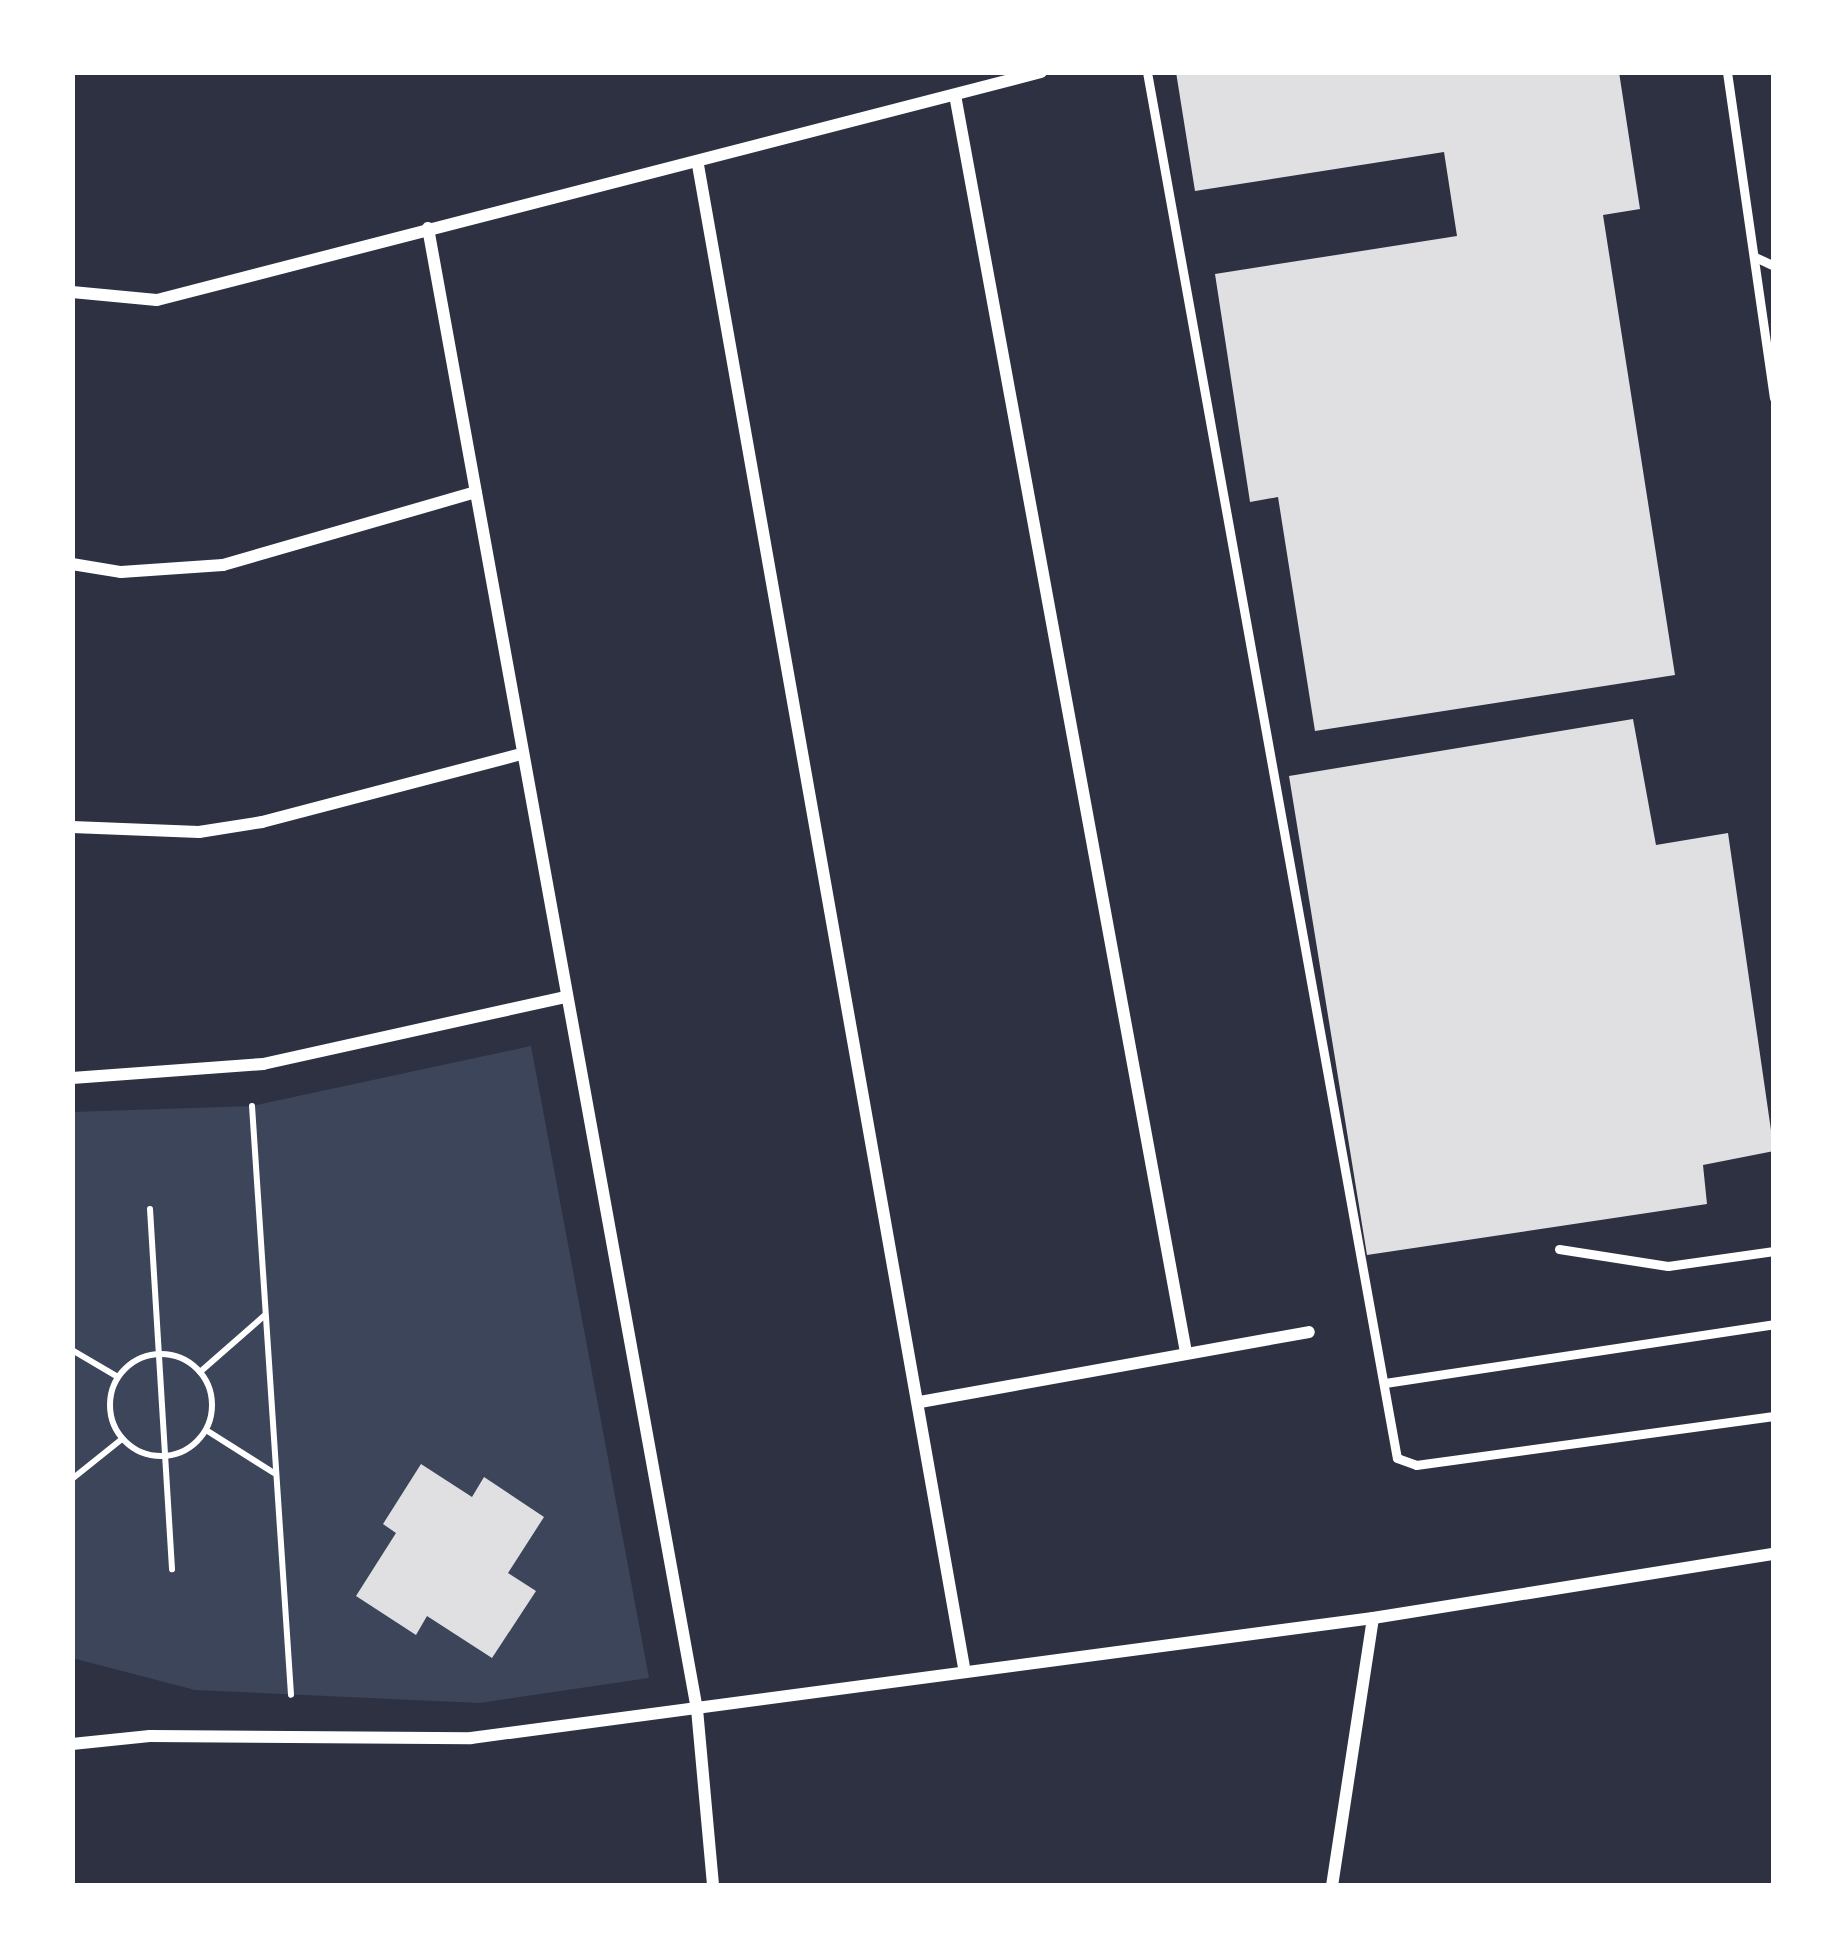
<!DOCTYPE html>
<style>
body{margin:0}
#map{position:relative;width:1846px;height:1958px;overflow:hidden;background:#2d3142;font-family:Helvetica,sans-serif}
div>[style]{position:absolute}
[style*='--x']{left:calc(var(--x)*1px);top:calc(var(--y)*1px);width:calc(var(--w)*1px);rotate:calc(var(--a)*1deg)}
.green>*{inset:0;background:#3c4559}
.building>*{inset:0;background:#e0e0e3}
.path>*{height:6px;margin:-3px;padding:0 3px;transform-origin:3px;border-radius:3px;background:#fff}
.path>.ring{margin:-3px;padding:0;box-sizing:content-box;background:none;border:6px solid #fff;border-radius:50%}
.service>*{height:9px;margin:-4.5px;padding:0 4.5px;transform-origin:4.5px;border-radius:4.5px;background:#fff}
.minor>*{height:12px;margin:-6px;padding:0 6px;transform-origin:6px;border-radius:6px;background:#fff}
span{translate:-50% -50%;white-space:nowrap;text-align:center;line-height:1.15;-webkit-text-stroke:12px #fff;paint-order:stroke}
.frame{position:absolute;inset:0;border:75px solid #fff;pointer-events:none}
</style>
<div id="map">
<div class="green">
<div style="clip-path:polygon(531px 1046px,649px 1678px,479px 1703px,195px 1690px,72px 1658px,72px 1112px,252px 1106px)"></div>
</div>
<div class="building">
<div style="clip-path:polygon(1176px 72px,1619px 72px,1640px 209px,1603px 215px,1675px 675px,1315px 731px,1278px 497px,1250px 502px,1215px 274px,1457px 236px,1444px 152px,1195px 191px)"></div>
<div style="clip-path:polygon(1633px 719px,1656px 845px,1728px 833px,1774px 1151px,1703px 1165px,1707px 1204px,1367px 1255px,1289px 776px)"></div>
<div style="clip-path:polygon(421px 1464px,472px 1497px,484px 1477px,544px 1517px,508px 1573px,536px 1591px,492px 1658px,427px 1616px,416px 1635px,356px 1596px,396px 1533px,383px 1524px)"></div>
</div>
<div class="path">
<div style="--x:252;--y:1106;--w:590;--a:86.21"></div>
<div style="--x:150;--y:1209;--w:361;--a:86.5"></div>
<div style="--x:72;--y:1350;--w:53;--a:30.4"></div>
<div class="ring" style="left:110px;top:1354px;width:96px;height:96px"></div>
<div style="--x:200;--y:1372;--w:86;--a:-41.2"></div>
<div style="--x:206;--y:1430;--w:80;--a:32.3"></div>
<div style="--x:72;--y:1479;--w:64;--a:-38.7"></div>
</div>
<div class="service">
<div style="--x:1147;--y:72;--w:1408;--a:79.78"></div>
<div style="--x:1397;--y:1458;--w:20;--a:20"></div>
<div style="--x:1416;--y:1465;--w:361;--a:-7.8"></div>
<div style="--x:1727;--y:72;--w:329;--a:81.8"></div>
<div style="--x:1755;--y:257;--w:21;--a:25"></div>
<div style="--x:1559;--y:1249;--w:110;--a:8.9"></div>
<div style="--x:1668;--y:1266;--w:107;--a:-8.1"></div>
<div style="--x:1385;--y:1383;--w:393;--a:-8.6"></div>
</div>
<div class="minor">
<div style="--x:955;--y:95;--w:1279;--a:79.59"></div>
<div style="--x:698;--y:165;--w:1525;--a:79.96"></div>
<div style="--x:428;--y:228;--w:1505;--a:79.71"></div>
<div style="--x:697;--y:1709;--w:178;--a:84.8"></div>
<div style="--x:72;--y:292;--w:85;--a:5.4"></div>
<div style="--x:157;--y:300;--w:913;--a:-14.46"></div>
<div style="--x:72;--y:564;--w:50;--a:9.3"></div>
<div style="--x:121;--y:572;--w:102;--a:-3.9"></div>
<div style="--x:223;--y:565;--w:263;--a:-16.1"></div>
<div style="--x:72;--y:827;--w:127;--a:2.3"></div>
<div style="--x:199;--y:832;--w:64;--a:-9"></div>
<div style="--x:262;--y:822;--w:268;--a:-14.7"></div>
<div style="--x:72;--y:1078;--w:192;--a:-4.2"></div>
<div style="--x:263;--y:1064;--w:308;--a:-12.5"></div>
<div style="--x:920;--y:1402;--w:395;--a:-10.2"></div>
<div style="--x:72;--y:1744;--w:78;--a:-5.9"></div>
<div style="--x:150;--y:1736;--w:321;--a:0.4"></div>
<div style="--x:471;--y:1738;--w:910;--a:-7.58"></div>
<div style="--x:1373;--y:1618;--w:406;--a:-9.1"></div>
<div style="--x:1332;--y:1886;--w:271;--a:-81.3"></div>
</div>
<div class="frame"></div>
</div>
